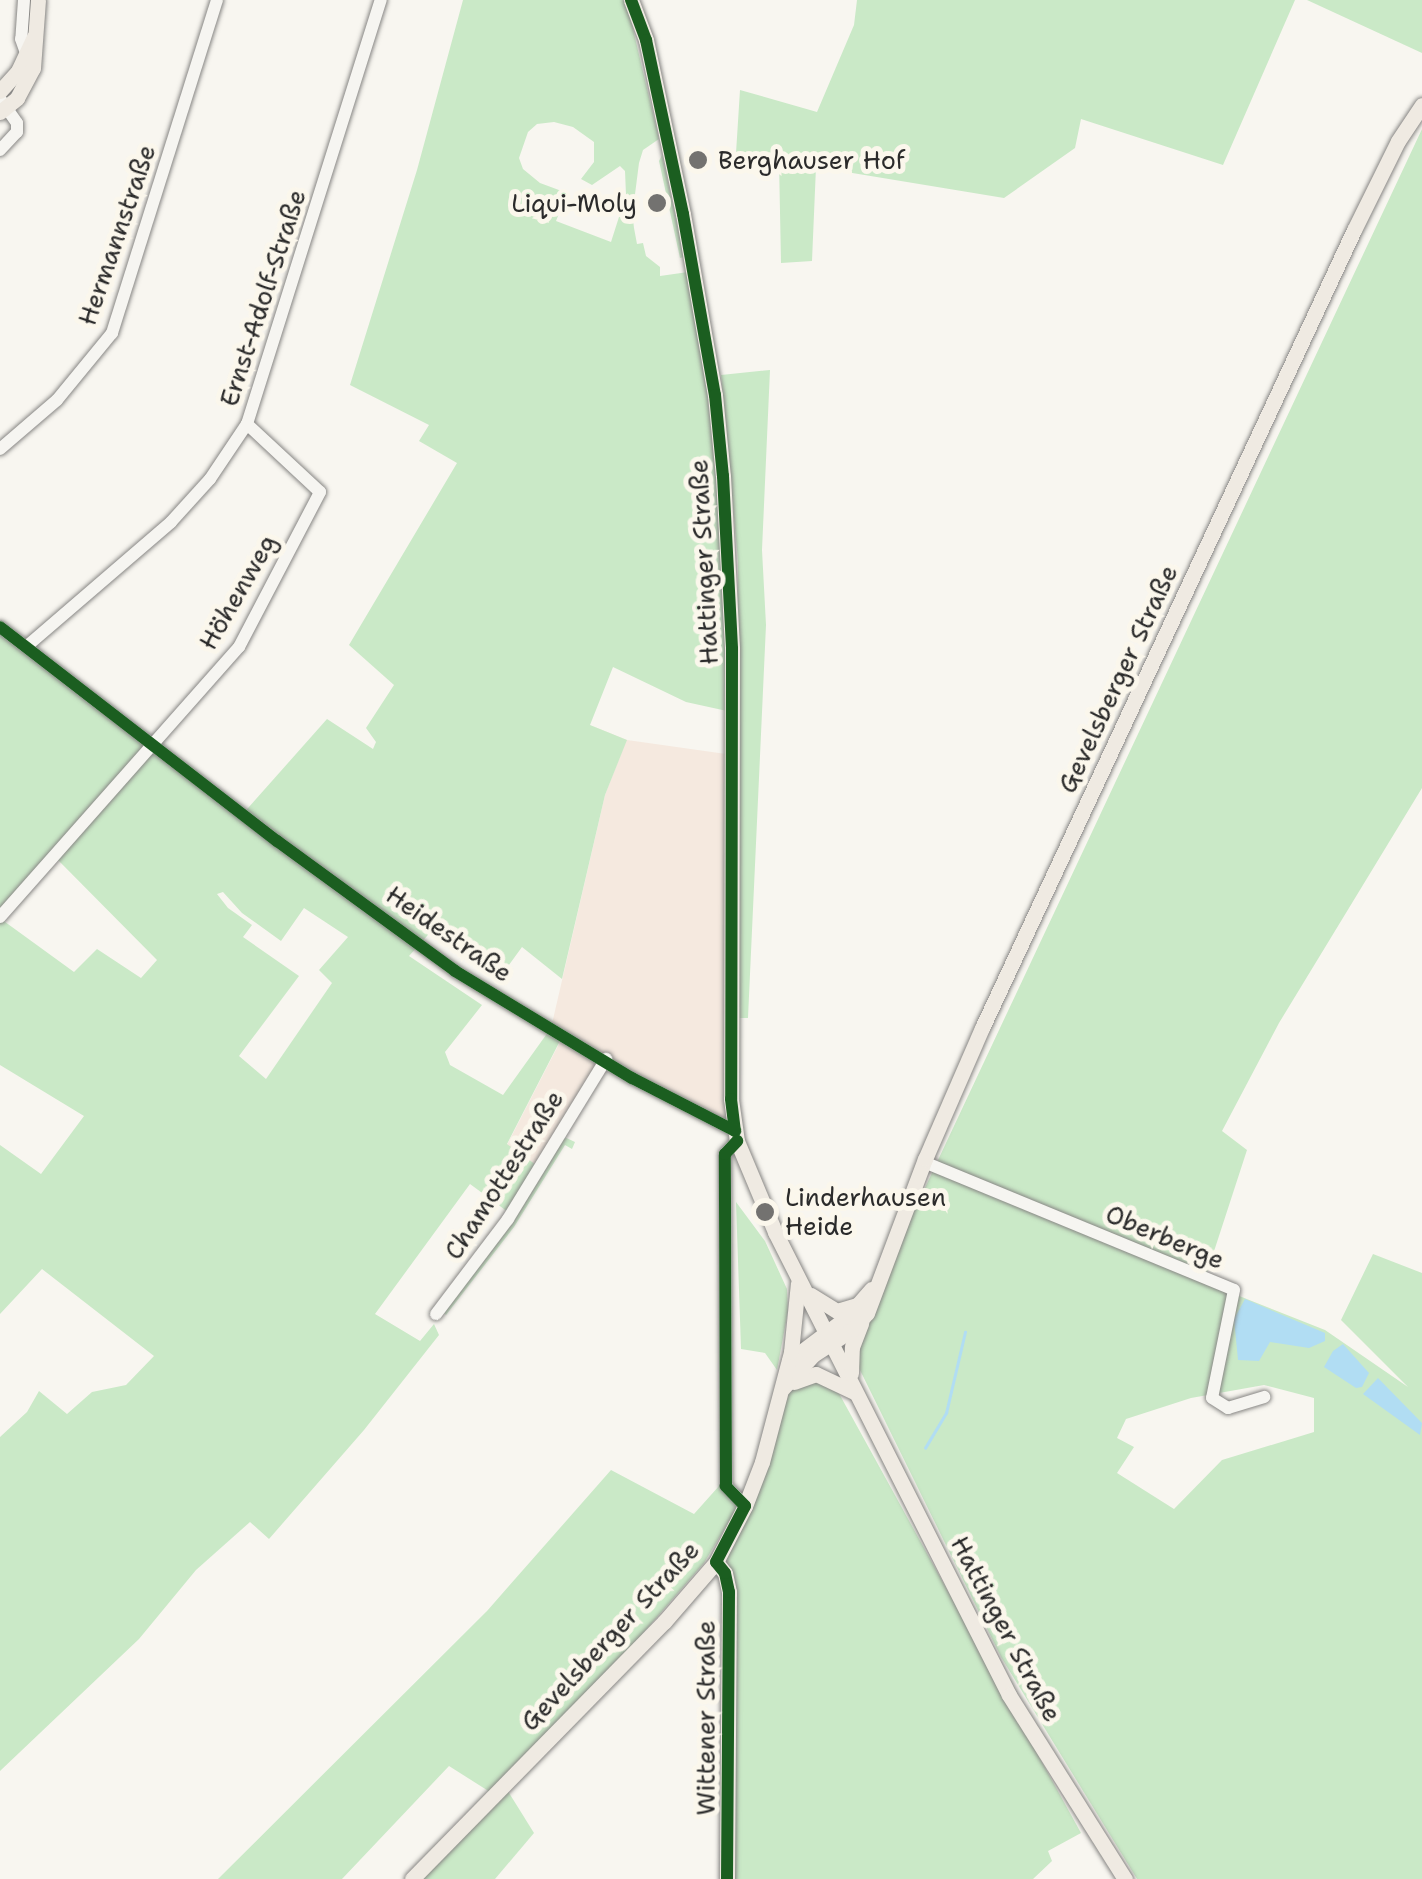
<!DOCTYPE html>
<meta charset="utf-8">
<style>
body{margin:0}
#map{position:relative;width:1422px;height:1879px;overflow:hidden;background:#f8f6f0;font-family:"Shantell Sans",sans-serif}
div>[style]{position:absolute}
[style*='--x']{left:calc(var(--x)*1px);top:calc(var(--y)*1px);width:calc(var(--w)*1px);rotate:calc(var(--a)*1deg)}
.built>*{inset:0;background:#f5e9df}
.green>*{inset:0;background:#cae9c7}
.water>*{inset:0;background:#b1ddf3}
.stream>*{height:2.5px;margin:-1.25px;padding:0 1.25px;transform-origin:1.25px;border-radius:1.25px;background:#b1ddf3}
.roads{filter:drop-shadow(0 0 2px #878684) drop-shadow(0 0 2px #878684)}
.minor>*{height:12px;margin:-6px;padding:0 6px;transform-origin:6px;border-radius:6px;background:#f6f5f1}
.major>*{height:15px;margin:-7.5px;padding:0 7.5px;transform-origin:7.5px;border-radius:7.5px;background:#efeae2}
.cycleway>*{height:12px;margin:-6px;padding:0 6px;transform-origin:6px;border-radius:6px;background:#1b5e20}
.dots>*{width:28px;height:28px;translate:-50% -50%;box-sizing:border-box;border:5px solid #fbf7ec;border-radius:50%}
span{translate:-50% -50%;white-space:nowrap;text-align:center;line-height:1.15;-webkit-text-stroke:10px #fbf7ec;paint-order:stroke}
.poi-label{font-size:25px;color:#2b2b2b}
.left{translate:0 -50%;text-align:left}
.right{translate:-100% -50%;text-align:right}
.street-label{font-size:25px;color:#2b2b2b}
</style>
<div id="map">
<div class="built">
<div style="clip-path:polygon(590px 725px,627px 740px,726px 754px,728px 1120px,726px 1127px,607px 1060px,539px 1167px,507px 1145px,563px 1036px,551px 1028px,605px 795px,626px 741px)"></div>
</div>
<div class="green">
<div style="clip-path:polygon(evenodd,463px 0,623px 0,628px 8px,659px 139px,643px 150px,639px 163px,634px 202px,639px 206px,632px 210px,634px 228px,637px 244px,643px 243px,646px 256px,660px 267px,660px 276px,688px 272px,703px 351px,722px 538px,727px 711px,686px 702px,613px 667px,590px 725px,627px 740px,605px 795px,562px 979px,522px 947px,501px 976px,436px 926px,409px 956px,482px 1005px,445px 1052px,450px 1065px,503px 1095px,551px 1028px,563px 1035px,507px 1144px,539px 1167px,508px 1212px,470px 1184px,375px 1314px,420px 1341px,434px 1324px,439px 1335px,364px 1430px,269px 1539px,250px 1522px,196px 1570px,139px 1639px,0 1771px,0 1437px,27px 1412px,39px 1391px,67px 1414px,92px 1392px,126px 1385px,154px 1356px,42px 1269px,0 1314px,0 1145px,41px 1174px,84px 1116px,0 1065px,0 635px,241px 816px,327px 719px,373px 749px,376px 742px,366px 728px,394px 685px,349px 645px,457px 463px,419px 441px,429px 425px,350px 385px,417px 170px,463px 0,554px 122px,573px 127px,594px 142px,594px 162px,581px 179px,592px 185px,620px 166px,625px 171px,626px 195px,611px 242px,556px 221px,567px 193px,540px 183px,523px 169px,519px 158px,528px 132px,537px 124px,554px 122px,463px 0,57px 859px,157px 960px,141px 978px,97px 949px,74px 972px,1px 919px,57px 859px,463px 0,223px 892px,242px 913px,281px 941px,304px 908px,348px 937px,319px 970px,332px 983px,266px 1079px,239px 1056px,299px 976px,243px 937px,252px 925px,228px 908px,217px 894px,223px 892px)"></div>
<div style="clip-path:polygon(857px 0,1295px 0,1223px 165px,1081px 119px,1075px 148px,1004px 198px,816px 167px,812px 261px,781px 263px,779px 161px,736px 153px,740px 90px,817px 112px,854px 25px)"></div>
<div style="clip-path:polygon(1307px 0,1422px 0,1422px 53px)"></div>
<div style="clip-path:polygon(evenodd,1422px 129px,1422px 788px,1279px 1023px,1222px 1131px,1247px 1150px,1204px 1282px,1325px 1330px,1408px 1387px,1341px 1320px,1373px 1254px,1422px 1273px,1422px 1879px,1137px 1879px,1001px 1657px,858px 1366px,859px 1351px,900px 1241px,1422px 129px,1264px 1385px,1314px 1398px,1314px 1432px,1222px 1460px,1174px 1509px,1117px 1473px,1134px 1447px,1117px 1438px,1126px 1419px,1191px 1398px,1264px 1385px)"></div>
<div style="clip-path:polygon(662px 155px,684px 257px,680px 258px,659px 161px)"></div>
<div style="clip-path:polygon(770px 370px,762px 550px,766px 625px,748px 1018px,738px 1018px,738px 561px,721px 375px)"></div>
<div style="clip-path:polygon(562px 1136px,575px 1142px,572px 1149px,565px 1145px,514px 1227px,446px 1315px,443px 1312px)"></div>
<div style="clip-path:polygon(736px 1202px,765px 1241px,787px 1289px,788px 1311px,777px 1370px,765px 1353px,741px 1349px)"></div>
<div style="clip-path:polygon(812px 1378px,836px 1388px,1081px 1833px,1048px 1851px,1052px 1861px,1033px 1879px,731px 1879px,731px 1574px,725px 1558px,753px 1506px,788px 1393px)"></div>
<div style="clip-path:polygon(611px 1470px,694px 1514px,719px 1486px,725px 1487px,737px 1508px,704px 1563px,618px 1662px,490px 1792px,449px 1766px,342px 1879px,218px 1879px,487px 1611px)"></div>
<div style="clip-path:polygon(506px 1788px,534px 1833px,495px 1879px,419px 1879px)"></div>
</div>
<div class="water">
<div style="clip-path:polygon(1245px 1299px,1325px 1333px,1325px 1341px,1309px 1348px,1270px 1342px,1259px 1361px,1238px 1360px,1234px 1319px)"></div>
<div style="clip-path:polygon(1343px 1344px,1369px 1373px,1362px 1387px,1356px 1388px,1324px 1367px,1333px 1351px)"></div>
<div style="clip-path:polygon(1378px 1378px,1422px 1423px,1420px 1435px,1363px 1394px)"></div>
</div>
<div class="stream">
<div style="--x:925;--y:1448;--w:41;--a:-59"></div>
<div style="--x:946;--y:1413;--w:83;--a:-76.8"></div>
</div>
<div class="roads">
<div class="minor">
<div style="--x:24;--y:0;--w:39;--a:94"></div>
<div style="--x:21;--y:39;--w:15;--a:70"></div>
<div style="--x:0;--y:150;--w:25;--a:-47"></div>
<div style="--x:17;--y:132;--w:9;--a:-90"></div>
<div style="--x:17;--y:123;--w:28;--a:-125"></div>
<div style="--x:0;--y:449;--w:75;--a:-40.7"></div>
<div style="--x:57;--y:400;--w:87;--a:-50.6"></div>
<div style="--x:112;--y:333;--w:349;--a:-72.5"></div>
<div style="--x:0;--y:627;--w:350;--a:37.7"></div>
<div style="--x:277;--y:841;--w:220;--a:36.1"></div>
<div style="--x:455;--y:971;--w:207;--a:31.2"></div>
<div style="--x:632;--y:1078;--w:116;--a:27.2"></div>
<div style="--x:27;--y:646;--w:190;--a:-40.7"></div>
<div style="--x:171;--y:522;--w:58;--a:-47.8"></div>
<div style="--x:210;--y:479;--w:66;--a:-56.1"></div>
<div style="--x:247;--y:424;--w:445;--a:-72.5"></div>
<div style="--x:0;--y:917;--w:361;--a:-48.5"></div>
<div style="--x:239;--y:647;--w:175;--a:-62.4"></div>
<div style="--x:320;--y:492;--w:100;--a:-137"></div>
<div style="--x:737;--y:1141;--w:18;--a:133"></div>
<div style="--x:725;--y:1154;--w:332;--a:89.8"></div>
<div style="--x:726;--y:1486;--w:28;--a:46"></div>
<div style="--x:924;--y:1162;--w:335;--a:22.4"></div>
<div style="--x:1234;--y:1290;--w:110;--a:101.5"></div>
<div style="--x:1212;--y:1398;--w:19;--a:32"></div>
<div style="--x:1228;--y:1408;--w:38;--a:-17"></div>
<div style="--x:436;--y:1314;--w:119;--a:-52.8"></div>
<div style="--x:508;--y:1219;--w:188;--a:-58.5"></div>
</div>
<div class="major">
<div style="--x:631;--y:0;--w:43;--a:69.4"></div>
<div style="--x:646;--y:40;--w:178;--a:78"></div>
<div style="--x:683;--y:214;--w:184;--a:80"></div>
<div style="--x:715;--y:395;--w:81;--a:84.4"></div>
<div style="--x:723;--y:476;--w:173;--a:87"></div>
<div style="--x:732;--y:649;--w:450;--a:90.1"></div>
<div style="--x:731;--y:1099;--w:42;--a:81.9"></div>
<div style="--x:737;--y:1141;--w:99;--a:67.3"></div>
<div style="--x:775;--y:1232;--w:519;--a:63.19"></div>
<div style="--x:1009;--y:1695;--w:218;--a:57.8"></div>
<div style="--x:0;--y:91;--w:27;--a:-48"></div>
<div style="--x:18;--y:71;--w:38;--a:-65"></div>
<div style="--x:0;--y:112;--w:22;--a:-39"></div>
<div style="--x:17;--y:98;--w:34;--a:-62"></div>
<div style="--x:33;--y:68;--w:68;--a:-85.8"></div>
<div style="--x:811;--y:1295;--w:31;--a:32"></div>
<div style="--x:837;--y:1311;--w:21;--a:-17"></div>
<div style="--x:789;--y:1361;--w:73;--a:-37.2"></div>
<div style="--x:847;--y:1317;--w:37;--a:-49"></div>
<div style="--x:851;--y:1373;--w:26;--a:-88"></div>
<div style="--x:852;--y:1347;--w:26;--a:-69"></div>
<div style="--x:794;--y:1382;--w:23;--a:-20"></div>
<div style="--x:816;--y:1374;--w:42;--a:25.3"></div>
<div style="--x:783;--y:1388;--w:45;--a:-47.7"></div>
<div style="--x:813;--y:1355;--w:48;--a:-33"></div>
<div style="--x:853;--y:1329;--w:21;--a:-49"></div>
<div style="--x:867;--y:1313;--w:165;--a:-69.4"></div>
<div style="--x:925;--y:1159;--w:143;--a:-66.5"></div>
<div style="--x:982;--y:1028;--w:880;--a:-65.01"></div>
<div style="--x:1354;--y:230;--w:99;--a:-63.7"></div>
<div style="--x:1398;--y:141;--w:43;--a:-56.3"></div>
<div style="--x:716;--y:1562;--w:14;--a:51"></div>
<div style="--x:725;--y:1573;--w:19;--a:78"></div>
<div style="--x:729;--y:1592;--w:287;--a:90.4"></div>
<div style="--x:412;--y:1879;--w:360;--a:-45.6"></div>
<div style="--x:664;--y:1622;--w:79;--a:-49.1"></div>
<div style="--x:716;--y:1562;--w:63;--a:-62.6"></div>
<div style="--x:745;--y:1506;--w:47;--a:-68.9"></div>
<div style="--x:762;--y:1462;--w:114;--a:-75.2"></div>
<div style="--x:791;--y:1352;--w:69;--a:-84.2"></div>
</div>
</div>
<div class="cycleway">
<div style="--x:631;--y:0;--w:43;--a:69.4"></div>
<div style="--x:646;--y:40;--w:178;--a:78"></div>
<div style="--x:683;--y:214;--w:184;--a:80"></div>
<div style="--x:715;--y:395;--w:81;--a:84.4"></div>
<div style="--x:723;--y:476;--w:173;--a:87"></div>
<div style="--x:732;--y:649;--w:450;--a:90.1"></div>
<div style="--x:731;--y:1099;--w:32;--a:83"></div>
<div style="--x:0;--y:627;--w:350;--a:37.7"></div>
<div style="--x:277;--y:841;--w:220;--a:36.1"></div>
<div style="--x:455;--y:971;--w:207;--a:31.2"></div>
<div style="--x:632;--y:1078;--w:116;--a:27.2"></div>
<div style="--x:727;--y:1879;--w:287;--a:-89.6"></div>
<div style="--x:729;--y:1592;--w:19;--a:-102"></div>
<div style="--x:725;--y:1573;--w:14;--a:-129"></div>
<div style="--x:716;--y:1562;--w:63;--a:-62.6"></div>
<div style="--x:745;--y:1506;--w:28;--a:-134"></div>
<div style="--x:726;--y:1486;--w:332;--a:-90.2"></div>
<div style="--x:725;--y:1154;--w:18;--a:-47"></div>
</div>
<div class="dots">
<div style="left:698px;top:160px;background:#737270"></div>
<div style="left:657px;top:203px;background:#737270"></div>
<div style="left:765px;top:1212px;background:#737270"></div>
</div>
<div class="poi-label">
<span class="left" style="left:718px;top:160px">Berghauser Hof</span>
<span class="right" style="left:637px;top:203px">Liqui-Moly</span>
<span class="left" style="left:785px;top:1212px">Linderhausen<br>Heide</span>
</div>
<div class="street-label">
<span style="left:117px;top:235px;rotate:-71deg">Hermannstraße</span>
<span style="left:263px;top:298px;rotate:-72deg">Ernst-Adolf-Straße</span>
<span style="left:704px;top:562px;rotate:-93deg">Hattinger Straße</span>
<span style="left:238px;top:592px;rotate:-60deg">Höhenweg</span>
<span style="left:1118px;top:679px;rotate:-65deg">Gevelsberger Straße</span>
<span style="left:449px;top:934px;rotate:35deg">Heidestraße</span>
<span style="left:504px;top:1175px;rotate:-57deg">Chamottestraße</span>
<span style="left:1165px;top:1237px;rotate:23deg">Oberberge</span>
<span style="left:1006px;top:1629px;rotate:62deg">Hattinger Straße</span>
<span style="left:610px;top:1636px;rotate:-47deg">Gevelsberger Straße</span>
<span style="left:706px;top:1718px;rotate:-90deg">Wittener Straße</span>
</div>
</div>
